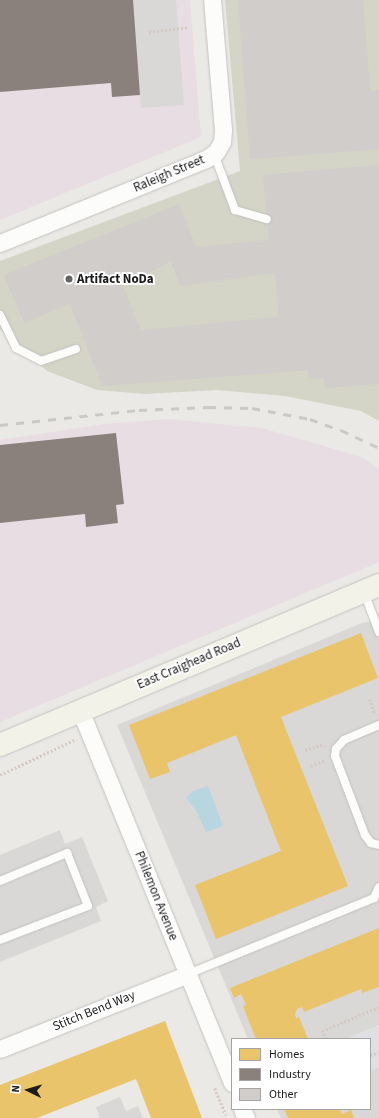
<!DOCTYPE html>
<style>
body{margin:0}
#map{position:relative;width:379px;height:1118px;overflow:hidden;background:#ebe9e5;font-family:"Source Sans 3",sans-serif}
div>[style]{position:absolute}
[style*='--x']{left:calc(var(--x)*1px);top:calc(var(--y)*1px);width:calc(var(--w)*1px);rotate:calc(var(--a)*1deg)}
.residential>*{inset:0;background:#dad8d6}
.industrial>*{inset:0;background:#e9dde4}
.religious>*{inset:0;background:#d9d8d6}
.construction>*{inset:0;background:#d4d4c7}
.plaza>*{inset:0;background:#e0dfe4}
.water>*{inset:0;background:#b8d6df}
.homes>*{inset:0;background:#e9c46a}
.industry>*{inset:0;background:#8a817c}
.building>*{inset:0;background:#d0cdca}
.path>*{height:2.5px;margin-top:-1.25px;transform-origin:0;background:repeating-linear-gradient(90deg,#d6c8c4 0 2px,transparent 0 4px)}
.roads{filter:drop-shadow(0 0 1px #c3c2c1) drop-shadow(0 0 1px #c3c2c1)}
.lane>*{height:8px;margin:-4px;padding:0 4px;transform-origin:4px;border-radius:4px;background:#fcfcfb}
.street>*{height:17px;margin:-8.5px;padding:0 8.5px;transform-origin:8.5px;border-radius:8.5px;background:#fcfcfb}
.secondary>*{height:22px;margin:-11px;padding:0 11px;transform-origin:11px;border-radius:11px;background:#f2f2e9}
.rail>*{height:3px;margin-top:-1.5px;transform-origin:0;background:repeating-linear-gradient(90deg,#c9c9c8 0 8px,transparent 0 16px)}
.dots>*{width:11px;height:11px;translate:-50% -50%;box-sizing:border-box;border:2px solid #fff;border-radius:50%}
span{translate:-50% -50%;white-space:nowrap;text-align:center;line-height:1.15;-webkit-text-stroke:4px #fff;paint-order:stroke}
.street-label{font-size:13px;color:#1c1c1c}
.poi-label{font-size:13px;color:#1c1c1c;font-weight:700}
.left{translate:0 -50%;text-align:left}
.legend{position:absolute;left:231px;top:1038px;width:140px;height:72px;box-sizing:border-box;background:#fff;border:1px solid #a4a4a4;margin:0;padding:5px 7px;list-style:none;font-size:12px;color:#1c1c1c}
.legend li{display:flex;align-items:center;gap:8px;height:20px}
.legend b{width:20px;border:1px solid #a4a4a4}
.north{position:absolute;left:8px;top:1070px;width:40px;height:40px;-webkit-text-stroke:3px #fff;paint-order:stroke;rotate:275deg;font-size:11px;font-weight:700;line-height:16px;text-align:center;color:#1c1c1c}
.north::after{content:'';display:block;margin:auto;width:14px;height:18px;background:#1c1c1c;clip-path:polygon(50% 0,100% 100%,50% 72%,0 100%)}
</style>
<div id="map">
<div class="residential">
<div style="clip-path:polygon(379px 620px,379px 1118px,281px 1118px,277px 1109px,370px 1109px,370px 1039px,248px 1039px,117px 725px,362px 623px)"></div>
</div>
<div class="industrial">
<div style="clip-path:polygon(0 0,190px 0,201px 137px,0 220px)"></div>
<div style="clip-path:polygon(169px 419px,262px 428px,362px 457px,379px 469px,379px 562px,0 722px,0 440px,104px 424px)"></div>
</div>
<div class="religious">
<div style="clip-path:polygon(132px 0,176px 0,184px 105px,141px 108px)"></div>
<div style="clip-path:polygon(379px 701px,379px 871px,372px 874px,366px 859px,354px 863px,306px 747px,323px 740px,317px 725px)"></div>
<div style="clip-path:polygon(60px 830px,65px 844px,82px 837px,108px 901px,96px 907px,101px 921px,0 962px,0 855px)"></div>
<div style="clip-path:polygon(379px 1091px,379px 1118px,361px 1118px,359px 1114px,374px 1107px,370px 1094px)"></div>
<div style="clip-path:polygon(120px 1097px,126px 1111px,138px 1106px,143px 1118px,100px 1118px,96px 1107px)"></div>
</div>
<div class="construction">
<div style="clip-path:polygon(225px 0,379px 0,379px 421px,361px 411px,285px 396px,217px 390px,145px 394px,97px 390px,47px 371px,0 329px,0 261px,240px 171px)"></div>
</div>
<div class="plaza">
<div style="clip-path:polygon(379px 1025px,379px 1068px,370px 1071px,370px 1039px,351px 1039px,350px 1037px)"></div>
</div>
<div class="water">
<div style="clip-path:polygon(208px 786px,223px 826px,206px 832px,197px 812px,186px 798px,193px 791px)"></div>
</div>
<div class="homes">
<div style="clip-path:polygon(361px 633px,378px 678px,281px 717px,348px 886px,216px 939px,195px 885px,281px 851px,236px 735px,167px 763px,170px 772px,150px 779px,129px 725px)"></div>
<div style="clip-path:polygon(379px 928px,379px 987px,362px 993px,361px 989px,304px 1012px,302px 1007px,297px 1009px,295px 1015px,296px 1018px,299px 1017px,308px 1039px,256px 1039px,243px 1006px,246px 1005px,241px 994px,234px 998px,230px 988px)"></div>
<div style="clip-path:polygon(165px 1021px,202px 1118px,151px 1118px,136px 1079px,37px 1118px,0 1118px,0 1085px)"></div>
<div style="clip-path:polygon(284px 1109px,340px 1109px,342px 1114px,351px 1110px,354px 1118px,288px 1118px)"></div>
</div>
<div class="industry">
<div style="clip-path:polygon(0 0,133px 0,140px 95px,112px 97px,111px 83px,0 92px)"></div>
<div style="clip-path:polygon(116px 433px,124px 504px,116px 505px,118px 523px,86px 527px,85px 514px,0 523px,0 445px)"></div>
</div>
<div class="building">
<div style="clip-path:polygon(238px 0,363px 0,370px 91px,379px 90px,379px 149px,250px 159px)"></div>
<div style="clip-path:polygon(evenodd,379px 165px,379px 384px,325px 388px,324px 378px,309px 379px,308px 370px,102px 386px,70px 304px,24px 323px,4px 275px,179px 204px,196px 247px,269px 240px,263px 175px,379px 165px,171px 262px,180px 286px,275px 273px,279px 317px,141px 330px,122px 284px,171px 262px)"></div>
</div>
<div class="path">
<div style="--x:149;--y:32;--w:40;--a:-7.1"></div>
<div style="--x:370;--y:699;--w:16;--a:72"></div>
<div style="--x:305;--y:750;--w:16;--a:-18"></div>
<div style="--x:320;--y:745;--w:5;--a:11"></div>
<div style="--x:311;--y:766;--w:15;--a:-23"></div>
<div style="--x:0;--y:775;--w:84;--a:-25.3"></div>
<div style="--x:326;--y:1039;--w:9;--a:-117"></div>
<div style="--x:322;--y:1031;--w:62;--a:-22.8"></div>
<div style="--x:370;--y:1055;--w:9;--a:-18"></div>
<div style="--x:215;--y:1088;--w:29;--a:68"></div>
<div style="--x:375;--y:1118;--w:4;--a:-27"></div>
</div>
<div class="roads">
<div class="lane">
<div style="--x:214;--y:154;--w:60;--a:69.4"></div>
<div style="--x:235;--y:210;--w:33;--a:16"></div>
<div style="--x:0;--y:315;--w:37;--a:64"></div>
<div style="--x:16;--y:348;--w:28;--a:27"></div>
<div style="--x:41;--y:361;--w:37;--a:-19"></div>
<div style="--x:364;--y:592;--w:43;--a:69.4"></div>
<div style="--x:379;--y:725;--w:38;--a:157"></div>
<div style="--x:344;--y:740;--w:12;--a:132"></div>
<div style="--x:336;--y:749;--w:7;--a:98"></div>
<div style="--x:335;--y:756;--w:85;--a:69.2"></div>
<div style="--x:365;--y:835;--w:10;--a:53"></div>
<div style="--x:371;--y:843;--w:8;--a:14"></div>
<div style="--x:0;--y:881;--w:73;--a:-22.7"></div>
<div style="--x:67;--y:853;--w:57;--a:68.4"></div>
<div style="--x:88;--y:906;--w:94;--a:158.9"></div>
<div style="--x:374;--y:898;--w:12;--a:-66"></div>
<div style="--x:188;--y:974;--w:201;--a:-22.2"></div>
</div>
<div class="street">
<div style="--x:0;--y:243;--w:222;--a:-22.2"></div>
<div style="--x:206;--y:159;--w:12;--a:-35"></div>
<div style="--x:216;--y:152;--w:12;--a:-59"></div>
<div style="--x:222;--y:142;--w:12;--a:-85"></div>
<div style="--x:223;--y:130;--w:130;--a:-94.8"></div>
<div style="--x:80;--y:710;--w:403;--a:67.8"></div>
<div style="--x:0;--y:1049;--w:202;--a:-21.7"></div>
<div style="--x:242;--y:1109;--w:10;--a:66"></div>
</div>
<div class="secondary">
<div style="--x:0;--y:745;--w:411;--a:-22.9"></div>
</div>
</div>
<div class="rail">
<div style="--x:0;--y:425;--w:140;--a:-6.2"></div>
<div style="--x:139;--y:410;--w:69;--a:-2.5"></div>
<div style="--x:208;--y:407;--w:44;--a:1.3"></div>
<div style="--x:252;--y:408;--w:59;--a:10.7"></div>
<div style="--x:310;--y:419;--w:33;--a:20"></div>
<div style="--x:341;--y:430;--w:42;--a:25.3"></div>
</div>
<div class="dots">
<div style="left:69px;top:279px;background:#646462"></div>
</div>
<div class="street-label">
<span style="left:169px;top:174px;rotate:-23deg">Raleigh Street</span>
<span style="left:189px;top:664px;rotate:-23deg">East Craighead Road</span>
<span style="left:156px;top:896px;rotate:68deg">Philemon Avenue</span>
<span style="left:94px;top:1011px;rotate:-22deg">Stitch Bend Way</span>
</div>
<div class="poi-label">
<span class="left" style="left:77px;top:279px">Artifact NoDa</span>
</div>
<ul class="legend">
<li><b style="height:11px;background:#e9c46a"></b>Homes</li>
<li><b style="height:11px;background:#8a817c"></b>Industry</li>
<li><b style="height:11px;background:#d0cdca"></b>Other</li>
</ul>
<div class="north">N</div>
</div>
